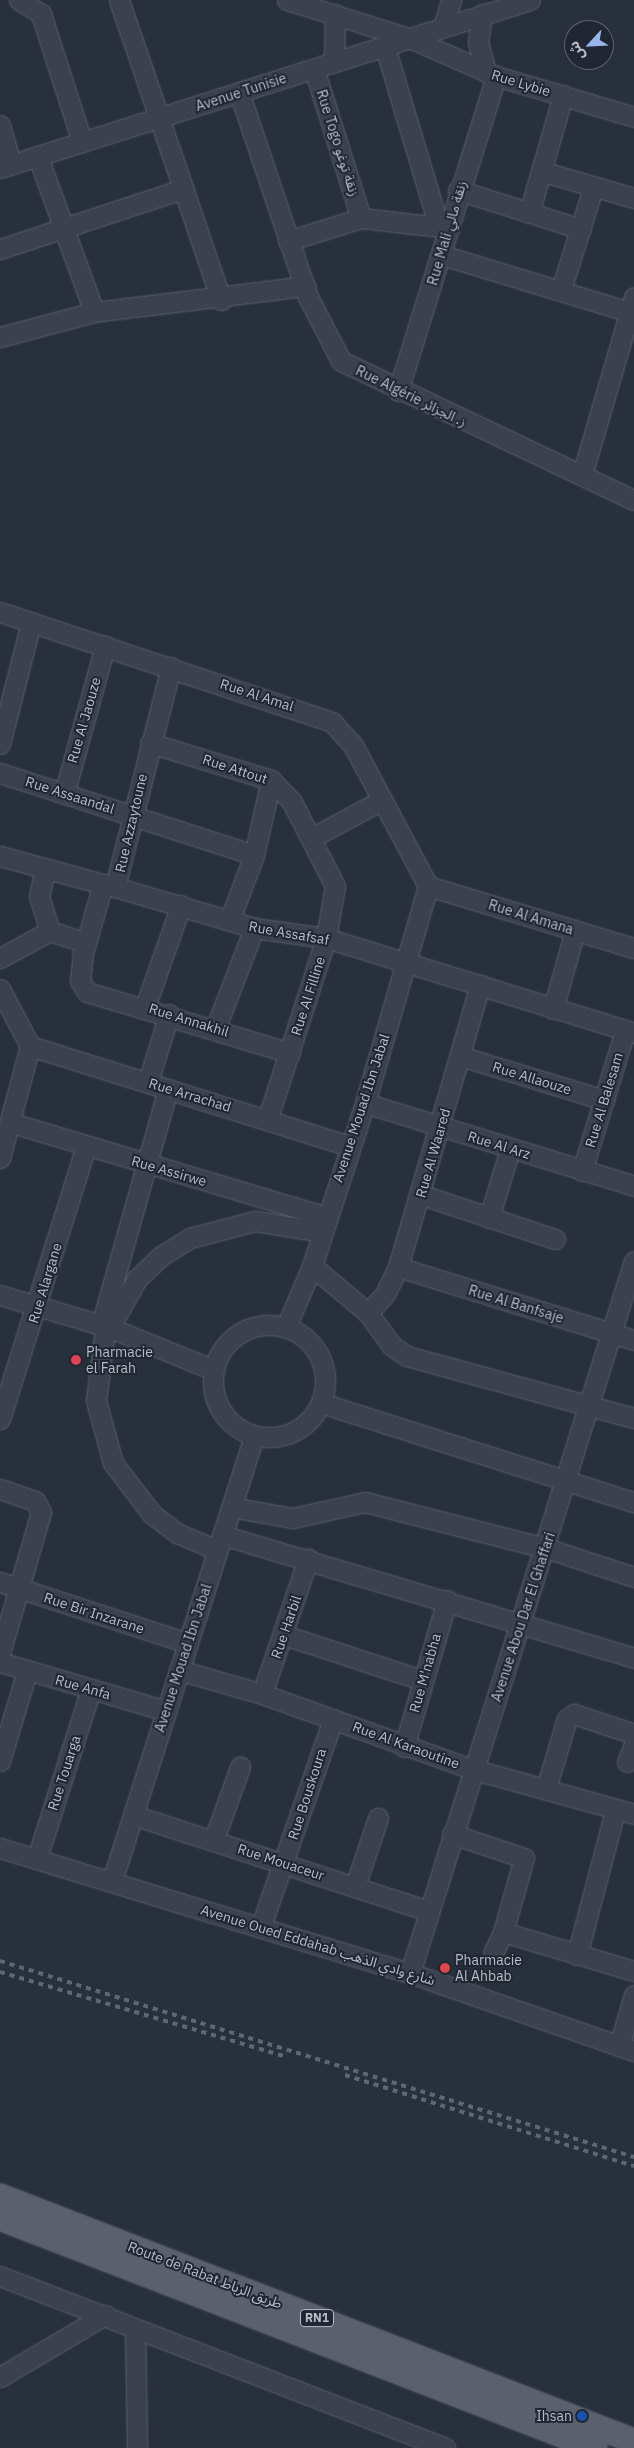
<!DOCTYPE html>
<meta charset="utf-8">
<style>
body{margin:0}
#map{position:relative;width:634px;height:2448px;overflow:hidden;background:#28303d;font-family:"IBM Plex Sans","Noto Sans Arabic",sans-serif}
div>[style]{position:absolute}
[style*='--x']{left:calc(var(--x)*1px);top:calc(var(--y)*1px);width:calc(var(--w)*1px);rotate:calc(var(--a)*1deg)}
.roads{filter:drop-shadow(0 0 1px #59606b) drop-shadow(0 0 1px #59606b)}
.minor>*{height:19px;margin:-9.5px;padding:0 9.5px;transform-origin:9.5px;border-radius:9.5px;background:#3b424d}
.minor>.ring{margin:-9.5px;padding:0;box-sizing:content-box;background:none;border:19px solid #3b424d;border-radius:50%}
.major>*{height:24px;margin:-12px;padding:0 12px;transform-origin:12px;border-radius:12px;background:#5a616d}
.rail>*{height:4px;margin-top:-2px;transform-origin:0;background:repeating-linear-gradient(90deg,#5e6674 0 5px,transparent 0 10px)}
.dots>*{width:14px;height:14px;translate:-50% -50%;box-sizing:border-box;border:2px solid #202733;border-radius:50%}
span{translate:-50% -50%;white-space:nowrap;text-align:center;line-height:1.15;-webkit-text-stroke:4px #202733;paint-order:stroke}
.shield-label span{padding:1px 4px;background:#202733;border:1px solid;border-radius:4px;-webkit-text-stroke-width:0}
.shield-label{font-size:12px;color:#b8bec8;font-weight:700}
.street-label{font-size:14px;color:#b8bec8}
.poi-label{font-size:14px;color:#b8bec8}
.left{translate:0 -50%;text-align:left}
.right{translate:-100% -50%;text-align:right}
.north{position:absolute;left:564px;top:20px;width:50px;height:50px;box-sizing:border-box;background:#202733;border:1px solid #5d636f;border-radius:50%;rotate:245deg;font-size:14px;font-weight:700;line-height:20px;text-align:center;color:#b8bec8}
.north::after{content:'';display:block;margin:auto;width:18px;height:22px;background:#98b6ed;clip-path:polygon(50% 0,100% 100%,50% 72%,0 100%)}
</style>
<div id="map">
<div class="roads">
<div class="minor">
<div style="--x:19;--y:0;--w:26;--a:32"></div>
<div style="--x:41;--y:14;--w:134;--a:72.2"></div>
<div style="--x:119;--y:0;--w:317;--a:71.2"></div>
<div style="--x:287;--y:0;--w:131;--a:17.3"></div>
<div style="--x:412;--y:39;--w:92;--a:23.8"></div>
<div style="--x:496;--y:76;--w:144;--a:16.5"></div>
<div style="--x:482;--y:14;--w:28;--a:98"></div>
<div style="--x:478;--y:42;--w:31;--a:75"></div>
<div style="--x:443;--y:27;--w:28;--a:-73"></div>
<div style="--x:385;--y:47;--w:188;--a:73.3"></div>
<div style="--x:334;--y:62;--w:48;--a:-88.8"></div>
<div style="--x:314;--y:69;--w:156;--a:72.5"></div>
<div style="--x:239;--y:92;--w:216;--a:71.4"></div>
<div style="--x:308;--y:297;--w:72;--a:62.7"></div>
<div style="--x:341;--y:361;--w:324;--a:25.4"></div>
<div style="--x:0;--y:125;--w:41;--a:74.2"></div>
<div style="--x:38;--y:157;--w:165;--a:70.1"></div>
<div style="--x:0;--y:168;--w:556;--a:-17.59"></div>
<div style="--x:544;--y:172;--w:94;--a:16.1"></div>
<div style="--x:458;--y:190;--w:129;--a:17.6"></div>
<div style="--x:529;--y:213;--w:123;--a:-73.9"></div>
<div style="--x:288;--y:241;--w:77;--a:-17.5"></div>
<div style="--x:361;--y:218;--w:89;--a:6.5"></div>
<div style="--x:0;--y:249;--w:193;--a:-18.2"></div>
<div style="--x:442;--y:255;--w:196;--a:16.9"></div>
<div style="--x:561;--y:290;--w:107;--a:-72.6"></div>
<div style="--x:0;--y:337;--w:97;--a:-14.9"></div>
<div style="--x:94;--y:312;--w:213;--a:-7"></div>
<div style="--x:398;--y:391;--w:330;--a:-72.7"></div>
<div style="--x:582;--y:475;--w:185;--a:-73.7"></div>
<div style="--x:0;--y:612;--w:350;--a:18.3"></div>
<div style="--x:332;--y:722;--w:31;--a:48"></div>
<div style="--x:353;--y:745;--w:160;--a:62"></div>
<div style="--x:171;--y:667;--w:227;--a:104.3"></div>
<div style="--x:115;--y:887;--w:12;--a:-166"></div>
<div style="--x:103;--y:884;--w:72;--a:106.2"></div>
<div style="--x:83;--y:953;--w:28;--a:96"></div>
<div style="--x:80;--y:981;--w:13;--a:58"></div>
<div style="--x:87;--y:992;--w:212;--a:16.7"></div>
<div style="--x:150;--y:743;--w:127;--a:17"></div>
<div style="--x:271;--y:780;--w:30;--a:46"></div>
<div style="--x:292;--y:802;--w:94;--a:62.9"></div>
<div style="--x:335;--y:886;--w:53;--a:99.8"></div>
<div style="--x:326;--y:938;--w:189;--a:107.9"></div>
<div style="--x:0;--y:744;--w:126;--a:-75.7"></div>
<div style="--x:0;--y:773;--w:267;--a:17.9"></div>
<div style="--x:64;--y:794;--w:154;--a:-74.5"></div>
<div style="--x:313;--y:837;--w:78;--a:-28.2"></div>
<div style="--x:0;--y:856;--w:107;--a:15.2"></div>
<div style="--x:45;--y:870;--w:27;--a:103"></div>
<div style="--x:39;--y:896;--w:37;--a:73"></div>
<div style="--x:428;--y:886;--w:215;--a:16.8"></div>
<div style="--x:115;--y:887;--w:145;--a:16.4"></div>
<div style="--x:254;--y:928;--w:73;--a:7.9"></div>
<div style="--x:326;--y:938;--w:322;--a:17.1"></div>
<div style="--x:230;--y:919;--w:68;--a:-69.4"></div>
<div style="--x:254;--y:855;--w:77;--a:-77.2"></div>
<div style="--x:0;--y:958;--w:57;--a:-28.4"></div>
<div style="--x:50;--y:931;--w:38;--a:18"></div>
<div style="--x:0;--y:989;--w:64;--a:62.2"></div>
<div style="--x:30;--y:1046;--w:116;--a:105"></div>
<div style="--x:145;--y:1007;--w:108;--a:-70.6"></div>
<div style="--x:553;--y:1009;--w:82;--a:-74.4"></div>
<div style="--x:216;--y:1027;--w:106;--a:-69"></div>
<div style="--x:30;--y:1046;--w:335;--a:17.4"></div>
<div style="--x:460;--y:1056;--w:151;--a:17"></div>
<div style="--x:148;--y:1082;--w:71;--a:-72.8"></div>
<div style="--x:365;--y:1103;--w:282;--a:17.1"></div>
<div style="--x:12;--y:1123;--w:329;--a:16.6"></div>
<div style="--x:582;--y:1171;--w:147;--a:-73"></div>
<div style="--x:422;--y:1195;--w:140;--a:18.3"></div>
<div style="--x:489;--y:1218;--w:72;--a:-73.1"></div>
<div style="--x:312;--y:1266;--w:73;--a:40"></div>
<div style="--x:368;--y:1313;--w:41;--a:54"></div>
<div style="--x:392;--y:1346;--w:18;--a:34"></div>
<div style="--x:407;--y:1356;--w:235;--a:15.3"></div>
<div style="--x:398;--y:1267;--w:247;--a:17.2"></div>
<div style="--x:0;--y:1295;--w:113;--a:16.5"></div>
<div style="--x:108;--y:1327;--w:114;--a:22.1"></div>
<div style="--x:368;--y:1313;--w:25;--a:-48"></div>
<div style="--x:385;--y:1294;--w:30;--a:-64"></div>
<div style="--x:398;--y:1267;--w:294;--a:-73.8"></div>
<div style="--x:104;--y:1315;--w:235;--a:-74.2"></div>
<div class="ring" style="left:213px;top:1325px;width:93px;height:93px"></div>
<div style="--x:286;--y:1327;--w:66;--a:-66.9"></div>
<div style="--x:312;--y:1266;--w:171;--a:-72"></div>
<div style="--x:365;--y:1103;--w:226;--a:-73.8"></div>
<div style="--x:321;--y:1403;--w:328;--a:17.6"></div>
<div style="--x:0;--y:1419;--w:285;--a:-72.5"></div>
<div style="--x:0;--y:1489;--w:37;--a:19"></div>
<div style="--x:35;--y:1501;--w:13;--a:61"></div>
<div style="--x:41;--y:1512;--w:147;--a:106.2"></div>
<div style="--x:231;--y:1507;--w:63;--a:10.1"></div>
<div style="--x:293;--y:1518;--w:74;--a:-12.5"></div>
<div style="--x:365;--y:1502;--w:187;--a:14.3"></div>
<div style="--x:546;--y:1548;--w:93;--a:18.2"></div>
<div style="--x:222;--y:1535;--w:430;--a:16.6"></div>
<div style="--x:217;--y:1550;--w:43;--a:-157"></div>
<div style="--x:177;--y:1533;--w:31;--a:-143"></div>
<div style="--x:152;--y:1514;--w:64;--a:-127.4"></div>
<div style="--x:113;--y:1463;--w:64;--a:-105.3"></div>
<div style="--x:96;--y:1401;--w:64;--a:-82.9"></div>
<div style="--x:104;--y:1337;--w:67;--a:-60.4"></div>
<div style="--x:137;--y:1279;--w:33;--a:-44"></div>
<div style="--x:161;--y:1256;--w:34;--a:-32"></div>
<div style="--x:190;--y:1238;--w:67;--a:-14.7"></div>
<div style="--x:255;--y:1221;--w:68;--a:9.3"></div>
<div style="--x:0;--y:1582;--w:198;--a:18"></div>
<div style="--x:284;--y:1635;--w:145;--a:18.1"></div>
<div style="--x:0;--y:1662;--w:173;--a:16.4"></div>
<div style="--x:179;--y:1670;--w:86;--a:16.1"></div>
<div style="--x:262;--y:1694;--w:223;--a:19.7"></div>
<div style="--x:472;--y:1769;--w:168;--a:15.5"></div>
<div style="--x:262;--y:1694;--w:143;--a:-71.2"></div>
<div style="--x:404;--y:1747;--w:153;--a:-73.7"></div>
<div style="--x:0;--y:1761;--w:94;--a:-73.3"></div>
<div style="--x:627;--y:1762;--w:18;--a:-68"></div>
<div style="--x:546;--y:1788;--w:72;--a:-73.1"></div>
<div style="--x:567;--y:1719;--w:9;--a:-36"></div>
<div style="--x:574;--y:1714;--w:63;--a:18.4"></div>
<div style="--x:133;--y:1815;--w:310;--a:18"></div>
<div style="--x:452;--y:1834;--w:76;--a:18.4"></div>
<div style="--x:524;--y:1858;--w:77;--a:105.8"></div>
<div style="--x:503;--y:1932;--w:23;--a:115"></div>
<div style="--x:214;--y:1839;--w:77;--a:-70.1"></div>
<div style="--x:0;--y:1848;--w:429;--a:17"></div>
<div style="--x:410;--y:1973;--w:237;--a:19.2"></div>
<div style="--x:37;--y:1858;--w:177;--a:-72.3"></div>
<div style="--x:112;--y:1881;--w:468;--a:-72.3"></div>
<div style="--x:355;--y:1886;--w:72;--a:-71.3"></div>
<div style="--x:261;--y:1926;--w:219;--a:-70.8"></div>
<div style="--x:503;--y:1932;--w:137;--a:16.6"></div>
<div style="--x:577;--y:1955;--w:149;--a:-75.2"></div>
<div style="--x:410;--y:1973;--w:746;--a:-72.54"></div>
<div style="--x:619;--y:2046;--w:53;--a:-73.6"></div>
<div style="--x:0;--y:2276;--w:477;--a:21.1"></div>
<div style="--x:135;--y:2329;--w:119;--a:89"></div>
<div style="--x:0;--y:2377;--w:122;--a:-30.6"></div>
</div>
<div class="major">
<div style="--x:0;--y:2196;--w:680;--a:21.13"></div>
<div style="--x:0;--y:2218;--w:638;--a:21.13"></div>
</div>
</div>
<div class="rail">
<div style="--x:0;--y:1961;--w:664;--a:17.18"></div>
<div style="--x:0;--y:1972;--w:295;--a:16.5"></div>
<div style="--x:345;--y:2075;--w:303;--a:17.5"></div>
</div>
<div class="dots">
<div style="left:76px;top:1360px;background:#e0444e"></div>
<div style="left:445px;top:1968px;background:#e0444e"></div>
<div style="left:582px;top:2416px;background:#1a4fb4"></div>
</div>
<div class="shield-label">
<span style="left:317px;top:2318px">RN1</span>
</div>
<div class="street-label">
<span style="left:521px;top:83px;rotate:17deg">Rue Lybie</span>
<span style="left:241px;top:92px;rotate:-18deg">Avenue Tunisie</span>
<span style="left:338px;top:143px;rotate:72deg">Rue Togo زنقة توغو</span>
<span style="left:447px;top:233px;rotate:-74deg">Rue Mali زنقة مالي</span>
<span style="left:411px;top:396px;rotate:26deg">Rue Algérie ز. الجزائر</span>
<span style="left:257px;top:695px;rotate:18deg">Rue Al Amal</span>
<span style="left:84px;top:720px;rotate:-74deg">Rue Al Jaouze</span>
<span style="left:235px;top:769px;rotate:18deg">Rue Attout</span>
<span style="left:70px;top:795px;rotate:18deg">Rue Assaandal</span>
<span style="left:131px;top:823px;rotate:-77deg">Rue Azzaytoune</span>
<span style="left:531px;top:917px;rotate:17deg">Rue Al Amana</span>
<span style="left:289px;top:933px;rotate:10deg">Rue Assafsaf</span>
<span style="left:308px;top:996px;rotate:-72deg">Rue Al Filline</span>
<span style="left:189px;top:1020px;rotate:17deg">Rue Annakhil</span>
<span style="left:532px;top:1078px;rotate:17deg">Rue Allaouze</span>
<span style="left:190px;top:1095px;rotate:17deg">Rue Arrachad</span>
<span style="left:604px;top:1100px;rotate:-73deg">Rue Al Balesam</span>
<span style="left:361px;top:1108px;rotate:-72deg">Avenue Mouad Ibn Jabal</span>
<span style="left:499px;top:1145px;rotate:17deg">Rue Al Arz</span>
<span style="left:433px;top:1153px;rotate:-74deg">Rue Al Waared</span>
<span style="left:169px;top:1171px;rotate:16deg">Rue Assirwe</span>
<span style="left:45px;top:1283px;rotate:-73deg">Rue Alargane</span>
<span style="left:516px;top:1304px;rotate:17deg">Rue Al Banfsaje</span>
<span style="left:94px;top:1613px;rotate:18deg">Rue Bir Inzarane</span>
<span style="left:523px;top:1617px;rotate:-72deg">Avenue Abou Dar El Ghaffari</span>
<span style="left:286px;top:1627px;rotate:-71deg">Rue Harbil</span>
<span style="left:183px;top:1658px;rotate:-72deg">Avenue Mouad Ibn Jabal</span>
<span style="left:425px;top:1673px;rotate:-74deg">Rue M'nabha</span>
<span style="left:83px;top:1687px;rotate:16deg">Rue Anfa</span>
<span style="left:406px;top:1745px;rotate:20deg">Rue Al Karaoutine</span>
<span style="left:64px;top:1773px;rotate:-72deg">Rue Touarga</span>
<span style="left:307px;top:1794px;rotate:-72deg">Rue Bouskoura</span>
<span style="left:281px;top:1862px;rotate:18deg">Rue Mouaceur</span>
<span style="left:318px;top:1945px;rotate:17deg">Avenue Oued Eddahab شارع وادي الذهب</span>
<span style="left:205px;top:2275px;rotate:21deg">Route de Rabat طريق الرباط</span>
</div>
<div class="poi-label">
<span class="left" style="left:86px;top:1360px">Pharmacie<br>el Farah</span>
<span class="left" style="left:455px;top:1968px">Pharmacie<br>Al Ahbab</span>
<span class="right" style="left:572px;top:2416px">Ihsan</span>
</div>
<div class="north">ش</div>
</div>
